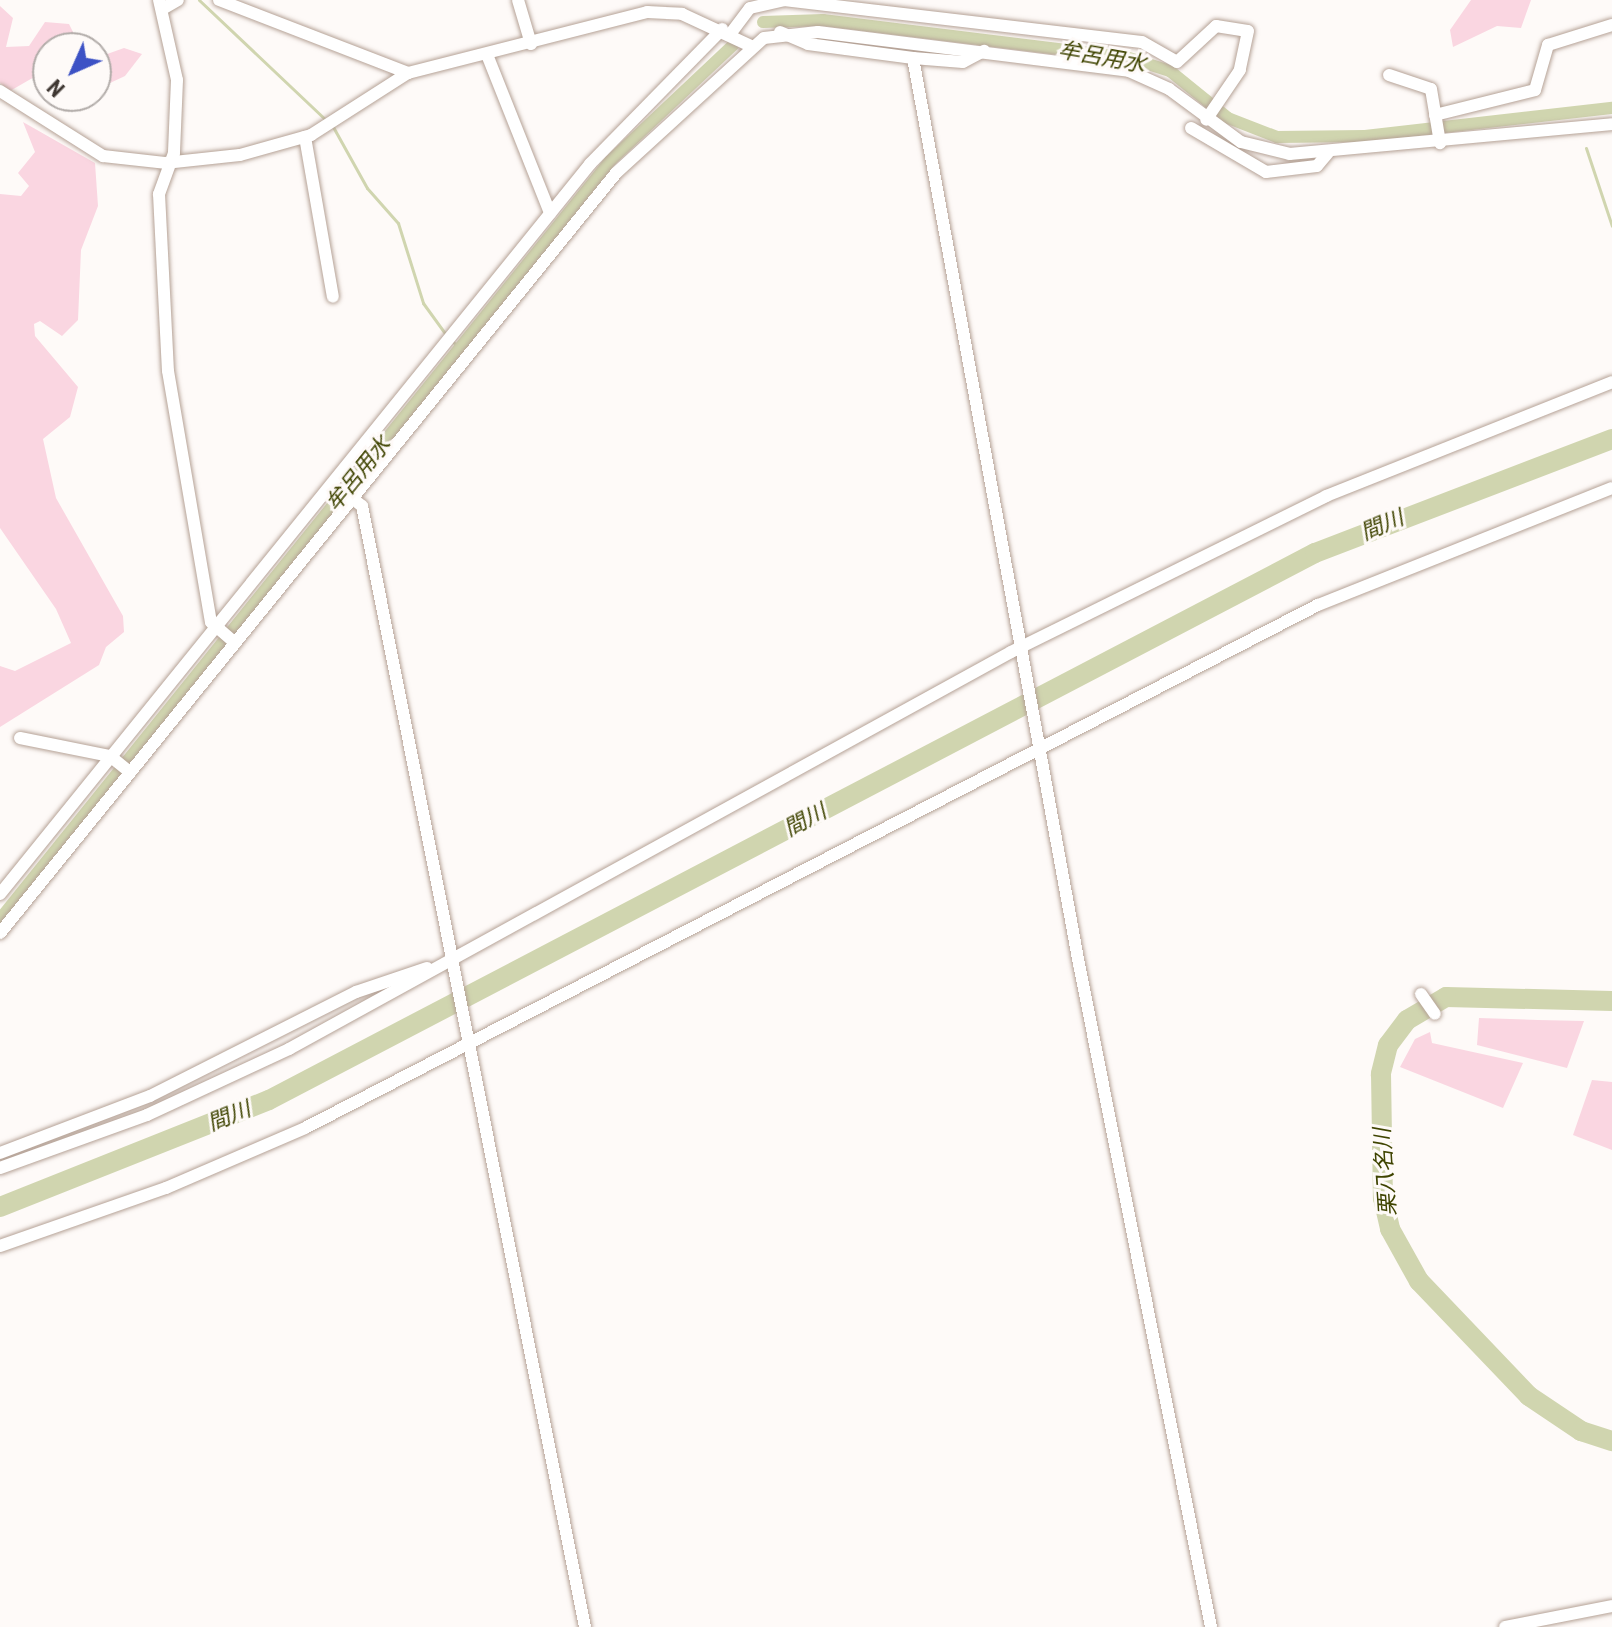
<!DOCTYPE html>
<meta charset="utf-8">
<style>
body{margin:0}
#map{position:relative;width:1612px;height:1627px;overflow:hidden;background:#fefaf8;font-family:"Roboto Condensed","Noto Sans JP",sans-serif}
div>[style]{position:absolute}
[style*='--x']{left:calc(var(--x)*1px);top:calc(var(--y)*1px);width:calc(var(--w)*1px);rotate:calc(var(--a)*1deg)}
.green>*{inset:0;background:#fad6e1}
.stream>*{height:3px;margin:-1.5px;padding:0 1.5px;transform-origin:1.5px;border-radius:1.5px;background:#d0d5af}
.canal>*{height:12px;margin:-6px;padding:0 6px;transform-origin:6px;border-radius:6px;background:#d0d5af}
.river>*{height:20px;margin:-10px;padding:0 10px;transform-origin:10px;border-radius:10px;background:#d0d5af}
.roads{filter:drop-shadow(0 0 2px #b5a296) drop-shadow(0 0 2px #b5a296)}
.minor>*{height:12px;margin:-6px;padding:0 6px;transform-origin:6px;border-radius:6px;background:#fff}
span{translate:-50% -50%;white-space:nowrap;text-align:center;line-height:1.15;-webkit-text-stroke:6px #fefaf8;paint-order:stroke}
.water-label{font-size:22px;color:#3f4401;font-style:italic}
.north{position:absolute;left:32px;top:32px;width:80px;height:80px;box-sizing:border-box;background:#fefaf8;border:2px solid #b2aca9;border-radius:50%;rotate:225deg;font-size:22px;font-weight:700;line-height:32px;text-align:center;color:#3f3732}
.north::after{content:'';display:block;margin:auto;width:28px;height:36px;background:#3d52c5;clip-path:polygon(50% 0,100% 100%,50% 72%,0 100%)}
</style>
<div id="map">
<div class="green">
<div style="clip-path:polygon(1471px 0,1531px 0,1521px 28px,1497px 26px,1453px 47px,1450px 30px)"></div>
<div style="clip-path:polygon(0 6px,13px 18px,6px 47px,29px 46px,45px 22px,69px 24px,81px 48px,48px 48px,48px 69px,10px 91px,0 83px)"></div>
<div style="clip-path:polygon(124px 48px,142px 54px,125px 76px,110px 83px,96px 75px,96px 58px)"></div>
<div style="clip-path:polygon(23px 122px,95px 163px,98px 206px,81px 250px,78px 320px,62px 336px,40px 321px,34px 324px,35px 336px,78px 387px,70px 417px,43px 439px,56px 498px,123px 616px,124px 632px,106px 647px,99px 665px,0 727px,0 666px,15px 671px,71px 643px,56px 609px,0 528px,0 194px,21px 196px,29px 186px,18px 173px,35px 152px)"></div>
<div style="clip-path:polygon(1479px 1018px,1538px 1020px,1584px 1021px,1567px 1068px,1477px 1045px)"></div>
<div style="clip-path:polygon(1430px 1032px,1432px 1043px,1523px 1063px,1503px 1108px,1400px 1067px,1415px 1039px)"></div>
<div style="clip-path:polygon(1592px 1080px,1612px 1082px,1612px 1150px,1573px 1135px)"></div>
</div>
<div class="stream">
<div style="--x:199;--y:0;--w:175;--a:43.4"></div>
<div style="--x:332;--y:125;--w:72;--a:60.9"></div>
<div style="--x:367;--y:188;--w:47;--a:48.5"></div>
<div style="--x:398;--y:223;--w:84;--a:72.6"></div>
<div style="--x:423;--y:303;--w:39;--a:54"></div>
<div style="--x:1586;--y:148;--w:82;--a:71.6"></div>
<div style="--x:451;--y:340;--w:12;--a:42"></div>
</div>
<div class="canal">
<div style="--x:763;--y:22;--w:60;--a:-1.9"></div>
<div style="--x:823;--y:20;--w:305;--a:7"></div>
<div style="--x:1126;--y:57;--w:46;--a:17.7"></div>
<div style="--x:1170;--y:71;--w:75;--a:39"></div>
<div style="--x:1228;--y:118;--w:53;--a:21.2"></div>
<div style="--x:1277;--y:137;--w:88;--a:-0.7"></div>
<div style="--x:1365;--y:136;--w:249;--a:-6.5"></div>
<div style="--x:0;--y:919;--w:973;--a:-51.17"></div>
<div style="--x:610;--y:161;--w:169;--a:-43.3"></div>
</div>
<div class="river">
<div style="--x:1612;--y:1001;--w:166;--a:-178.6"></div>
<div style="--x:1446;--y:997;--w:45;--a:149.5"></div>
<div style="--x:1407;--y:1020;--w:31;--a:127"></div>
<div style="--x:1388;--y:1045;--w:30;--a:104"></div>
<div style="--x:1381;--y:1074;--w:124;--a:89.1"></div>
<div style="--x:1383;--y:1198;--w:32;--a:77"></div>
<div style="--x:1390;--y:1229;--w:60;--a:60.9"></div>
<div style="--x:1419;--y:1281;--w:159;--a:46.3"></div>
<div style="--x:1529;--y:1396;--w:63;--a:33.9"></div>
<div style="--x:1581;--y:1431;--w:33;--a:18"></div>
<div style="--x:0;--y:1207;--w:289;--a:-21.7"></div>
<div style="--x:269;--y:1100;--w:1180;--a:-27.61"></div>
<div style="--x:1315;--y:553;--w:318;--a:-21"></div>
</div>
<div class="roads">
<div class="minor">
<div style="--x:159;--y:0;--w:82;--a:77.3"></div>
<div style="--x:177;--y:80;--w:73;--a:92.4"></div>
<div style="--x:174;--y:153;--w:44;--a:110.1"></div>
<div style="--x:159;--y:194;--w:177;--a:87.1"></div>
<div style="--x:168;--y:371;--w:255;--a:80.3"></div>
<div style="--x:211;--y:622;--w:32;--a:41"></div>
<div style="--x:219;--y:0;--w:203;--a:21.1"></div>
<div style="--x:408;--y:73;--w:247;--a:-14.3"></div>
<div style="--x:647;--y:12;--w:35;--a:3"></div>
<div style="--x:682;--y:14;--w:76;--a:24.9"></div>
<div style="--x:518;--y:0;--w:46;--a:73.5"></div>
<div style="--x:164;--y:8;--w:16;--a:-30"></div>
<div style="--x:780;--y:32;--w:30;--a:23"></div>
<div style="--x:808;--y:44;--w:106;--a:7.6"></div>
<div style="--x:913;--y:58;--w:50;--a:4.6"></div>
<div style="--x:963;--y:62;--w:24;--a:-28"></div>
<div style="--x:731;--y:33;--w:31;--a:-53"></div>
<div style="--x:750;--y:8;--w:35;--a:-13"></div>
<div style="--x:784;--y:0;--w:360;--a:6.7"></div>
<div style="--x:1142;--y:42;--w:40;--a:29.7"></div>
<div style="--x:1177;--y:62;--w:53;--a:-42.7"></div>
<div style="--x:1216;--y:26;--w:32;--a:9"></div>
<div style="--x:1248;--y:31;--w:40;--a:102"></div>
<div style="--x:1240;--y:70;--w:60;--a:124.2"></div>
<div style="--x:488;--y:57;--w:168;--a:68.3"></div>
<div style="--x:913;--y:58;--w:921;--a:79.62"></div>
<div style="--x:1079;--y:964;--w:676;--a:78.74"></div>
<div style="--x:1389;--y:75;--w:44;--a:18.4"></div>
<div style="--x:1431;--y:89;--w:55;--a:80.5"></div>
<div style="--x:0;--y:91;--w:122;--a:32.3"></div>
<div style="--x:103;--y:156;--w:62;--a:6.4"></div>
<div style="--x:165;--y:163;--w:75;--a:-6.1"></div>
<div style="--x:240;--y:155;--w:74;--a:-15.7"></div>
<div style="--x:311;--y:135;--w:115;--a:-32.6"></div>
<div style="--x:1435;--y:115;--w:103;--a:-14"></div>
<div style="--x:1535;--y:90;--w:47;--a:-73.9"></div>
<div style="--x:1548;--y:45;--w:67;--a:-17.4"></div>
<div style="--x:1191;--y:128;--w:87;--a:30.4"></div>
<div style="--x:1266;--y:172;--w:51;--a:-6.7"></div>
<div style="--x:1317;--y:166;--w:17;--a:-50"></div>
<div style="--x:305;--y:137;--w:162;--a:80.1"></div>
<div style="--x:352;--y:498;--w:13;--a:39"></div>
<div style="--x:362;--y:506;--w:1143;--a:78.75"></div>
<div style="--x:20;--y:738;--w:92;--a:11.3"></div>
<div style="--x:110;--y:756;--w:26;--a:39"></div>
<div style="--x:0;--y:894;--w:939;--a:-51.05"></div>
<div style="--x:590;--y:164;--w:189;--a:-45.6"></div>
<div style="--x:0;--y:933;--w:978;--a:-50.97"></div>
<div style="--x:616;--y:173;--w:200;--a:-42.4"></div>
<div style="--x:764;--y:38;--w:54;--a:-6.3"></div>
<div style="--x:818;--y:32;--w:313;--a:7.1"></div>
<div style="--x:1129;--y:71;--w:44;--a:24.2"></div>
<div style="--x:1169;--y:89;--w:89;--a:36.4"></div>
<div style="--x:1241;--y:142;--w:50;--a:13.8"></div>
<div style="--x:1290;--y:154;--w:323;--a:-5.3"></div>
<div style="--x:1421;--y:994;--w:24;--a:55"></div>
<div style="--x:0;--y:1153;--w:160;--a:-20.8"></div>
<div style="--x:150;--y:1096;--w:231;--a:-26.8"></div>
<div style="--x:356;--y:992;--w:75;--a:-18.7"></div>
<div style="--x:0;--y:1168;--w:156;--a:-19.8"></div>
<div style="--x:147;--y:1115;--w:157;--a:-24.9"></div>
<div style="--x:289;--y:1049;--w:824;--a:-28.8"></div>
<div style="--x:1011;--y:652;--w:352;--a:-26.3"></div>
<div style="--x:1326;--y:496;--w:308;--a:-21.7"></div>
<div style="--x:0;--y:1246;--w:176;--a:-19.3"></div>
<div style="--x:166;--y:1188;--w:151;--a:-23.3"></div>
<div style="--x:305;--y:1128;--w:1140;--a:-27.31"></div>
<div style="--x:1318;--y:605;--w:316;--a:-21.7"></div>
<div style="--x:1505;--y:1627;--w:109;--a:-11.1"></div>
</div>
</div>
<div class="water-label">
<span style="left:1102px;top:57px;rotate:10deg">牟呂用水</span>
<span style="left:358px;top:474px;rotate:-51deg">牟呂用水</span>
<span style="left:1382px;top:525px;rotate:-23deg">間川</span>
<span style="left:805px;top:820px;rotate:-28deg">間川</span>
<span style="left:229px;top:1116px;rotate:-22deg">間川</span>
<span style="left:1385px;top:1172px;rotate:-94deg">栗八名川</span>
</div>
<div class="north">N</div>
</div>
